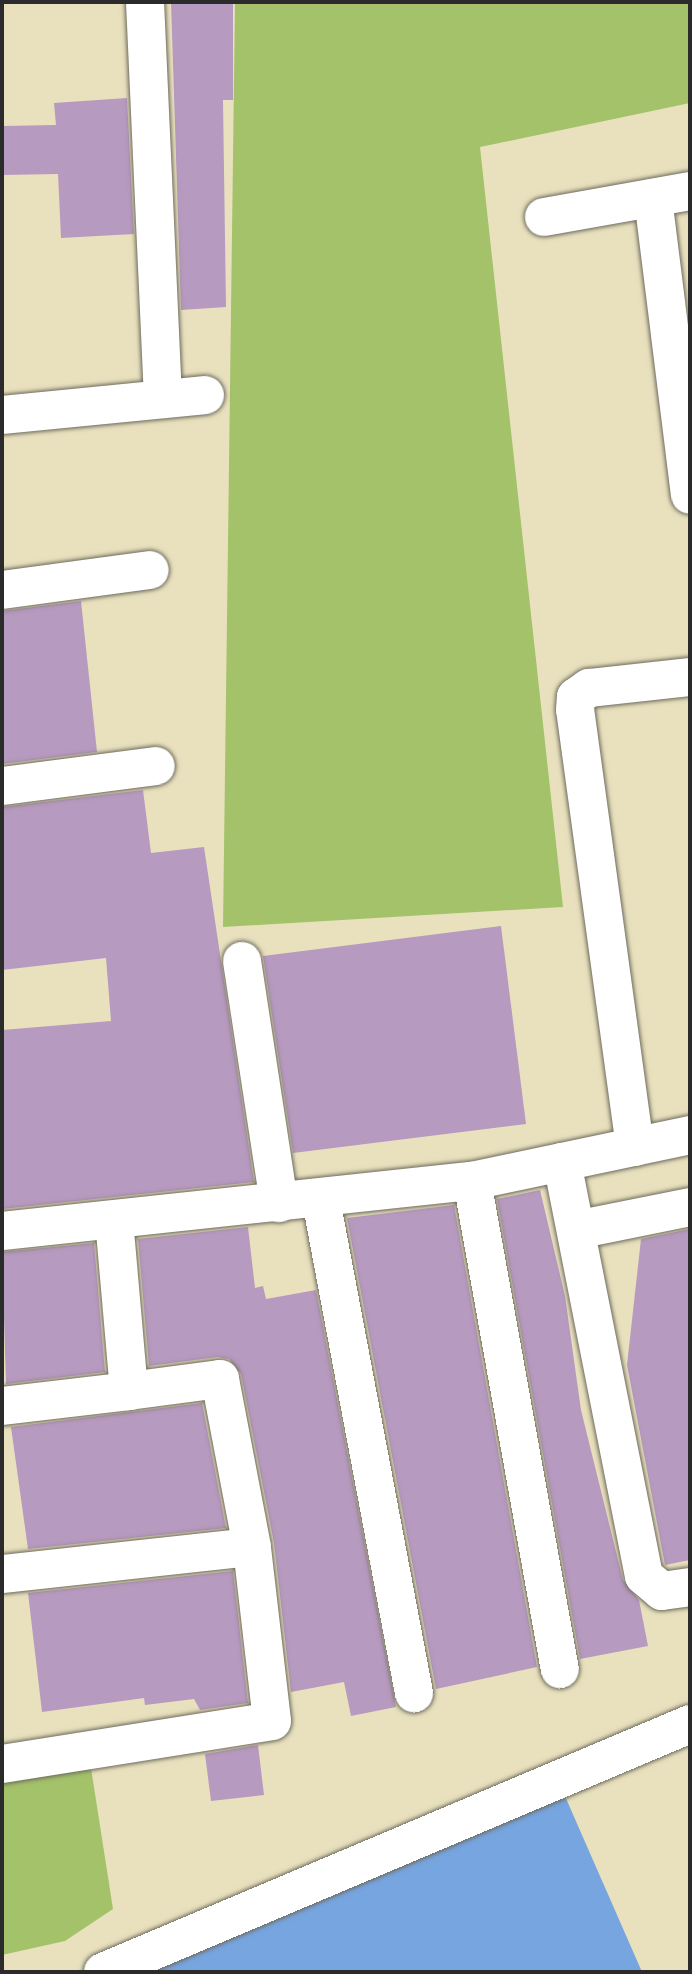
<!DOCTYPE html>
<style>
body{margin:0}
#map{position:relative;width:692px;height:1974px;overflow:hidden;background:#e9e1be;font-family:"Gochi Hand",sans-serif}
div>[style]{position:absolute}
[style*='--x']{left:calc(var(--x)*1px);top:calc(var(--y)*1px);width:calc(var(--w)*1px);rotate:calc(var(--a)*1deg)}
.green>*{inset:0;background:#a4c269}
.water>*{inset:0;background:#77a5e0}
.building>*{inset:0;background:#b79abf}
.roads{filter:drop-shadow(0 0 2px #6e6b5e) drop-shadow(0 0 2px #6e6b5e)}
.minor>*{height:38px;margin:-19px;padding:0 19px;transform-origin:19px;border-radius:19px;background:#fff}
span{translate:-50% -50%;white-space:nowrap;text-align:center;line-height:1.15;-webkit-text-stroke:5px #fdfcf7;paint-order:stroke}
.frame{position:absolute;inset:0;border:4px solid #2b2b2b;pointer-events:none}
</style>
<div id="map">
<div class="green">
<div style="clip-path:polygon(235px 2px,690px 2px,690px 103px,480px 147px,563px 907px,223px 927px)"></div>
<div style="clip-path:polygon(91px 1768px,113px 1909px,65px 1941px,2px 1955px,2px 1780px)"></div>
</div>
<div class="water">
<div style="clip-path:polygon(561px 1787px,642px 1972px,136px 1972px)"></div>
</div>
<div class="building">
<div style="clip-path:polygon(171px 2px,233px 2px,233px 100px,223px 100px,226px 307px,181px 310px)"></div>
<div style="clip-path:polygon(127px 98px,134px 234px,61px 238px,58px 174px,2px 175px,2px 126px,56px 125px,54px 103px)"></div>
<div style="clip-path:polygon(81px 601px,97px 752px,2px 764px,2px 611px)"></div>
<div style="clip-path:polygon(143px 790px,151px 853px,204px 847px,254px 1182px,2px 1209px,2px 1030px,111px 1021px,106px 958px,2px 970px,2px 807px)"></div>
<div style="clip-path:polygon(501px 926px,526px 1124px,293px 1153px,263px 956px)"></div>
<div style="clip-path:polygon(540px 1190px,565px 1296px,581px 1410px,623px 1580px,639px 1600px,648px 1646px,580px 1659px,497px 1199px)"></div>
<div style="clip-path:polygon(454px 1205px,537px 1667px,436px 1689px,347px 1218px)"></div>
<div style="clip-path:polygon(248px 1227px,255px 1288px,263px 1286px,266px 1299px,316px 1290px,396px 1707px,351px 1716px,344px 1682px,291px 1692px,274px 1543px,241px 1374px,229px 1359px,218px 1357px,149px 1366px,138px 1239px)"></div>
<div style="clip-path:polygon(690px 1229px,690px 1560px,665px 1565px,627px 1365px,641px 1239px)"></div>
<div style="clip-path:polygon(94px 1243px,105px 1372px,6px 1384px,2px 1252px)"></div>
<div style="clip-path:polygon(202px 1403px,226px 1528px,28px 1549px,11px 1427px)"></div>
<div style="clip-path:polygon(233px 1571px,248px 1703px,200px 1710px,194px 1699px,145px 1705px,144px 1698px,42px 1712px,28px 1593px)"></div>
<div style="clip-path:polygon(258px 1745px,264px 1795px,211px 1801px,205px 1754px)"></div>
</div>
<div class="roads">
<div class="minor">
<div style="--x:145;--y:2;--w:397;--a:87.4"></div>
<div style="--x:653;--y:198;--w:299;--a:82.9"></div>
<div style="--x:544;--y:217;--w:148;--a:-10.1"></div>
<div style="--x:2;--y:415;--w:204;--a:-5.6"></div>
<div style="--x:2;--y:590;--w:149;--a:-7.7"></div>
<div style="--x:2;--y:786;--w:155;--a:-7.4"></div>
<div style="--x:242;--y:961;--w:245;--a:81.3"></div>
<div style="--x:635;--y:1147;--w:441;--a:-97.8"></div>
<div style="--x:575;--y:710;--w:13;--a:-86"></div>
<div style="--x:576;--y:697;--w:16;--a:-35"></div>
<div style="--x:589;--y:688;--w:102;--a:-6.2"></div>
<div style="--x:562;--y:1162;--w:422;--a:78.8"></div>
<div style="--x:644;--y:1576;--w:23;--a:40"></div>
<div style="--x:662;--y:1591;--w:28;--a:-8"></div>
<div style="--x:472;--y:1181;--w:496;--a:79.8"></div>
<div style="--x:321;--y:1200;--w:502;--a:79.32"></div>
<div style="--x:576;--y:1230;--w:116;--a:-11.4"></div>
<div style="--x:2;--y:1231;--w:473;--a:-6.1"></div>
<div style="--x:472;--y:1181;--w:223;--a:-11.9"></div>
<div style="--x:2;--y:1406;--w:128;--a:-6.7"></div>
<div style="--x:129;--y:1391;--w:172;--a:-95"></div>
<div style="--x:2;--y:1574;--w:251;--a:-6.2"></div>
<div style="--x:2;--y:1764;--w:273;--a:-9"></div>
<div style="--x:272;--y:1721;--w:175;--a:-96.6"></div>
<div style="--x:252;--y:1547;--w:171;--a:-100.8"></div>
<div style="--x:220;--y:1379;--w:92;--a:172.5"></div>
<div style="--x:103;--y:1972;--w:637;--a:-22.9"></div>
</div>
</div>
<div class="frame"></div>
</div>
